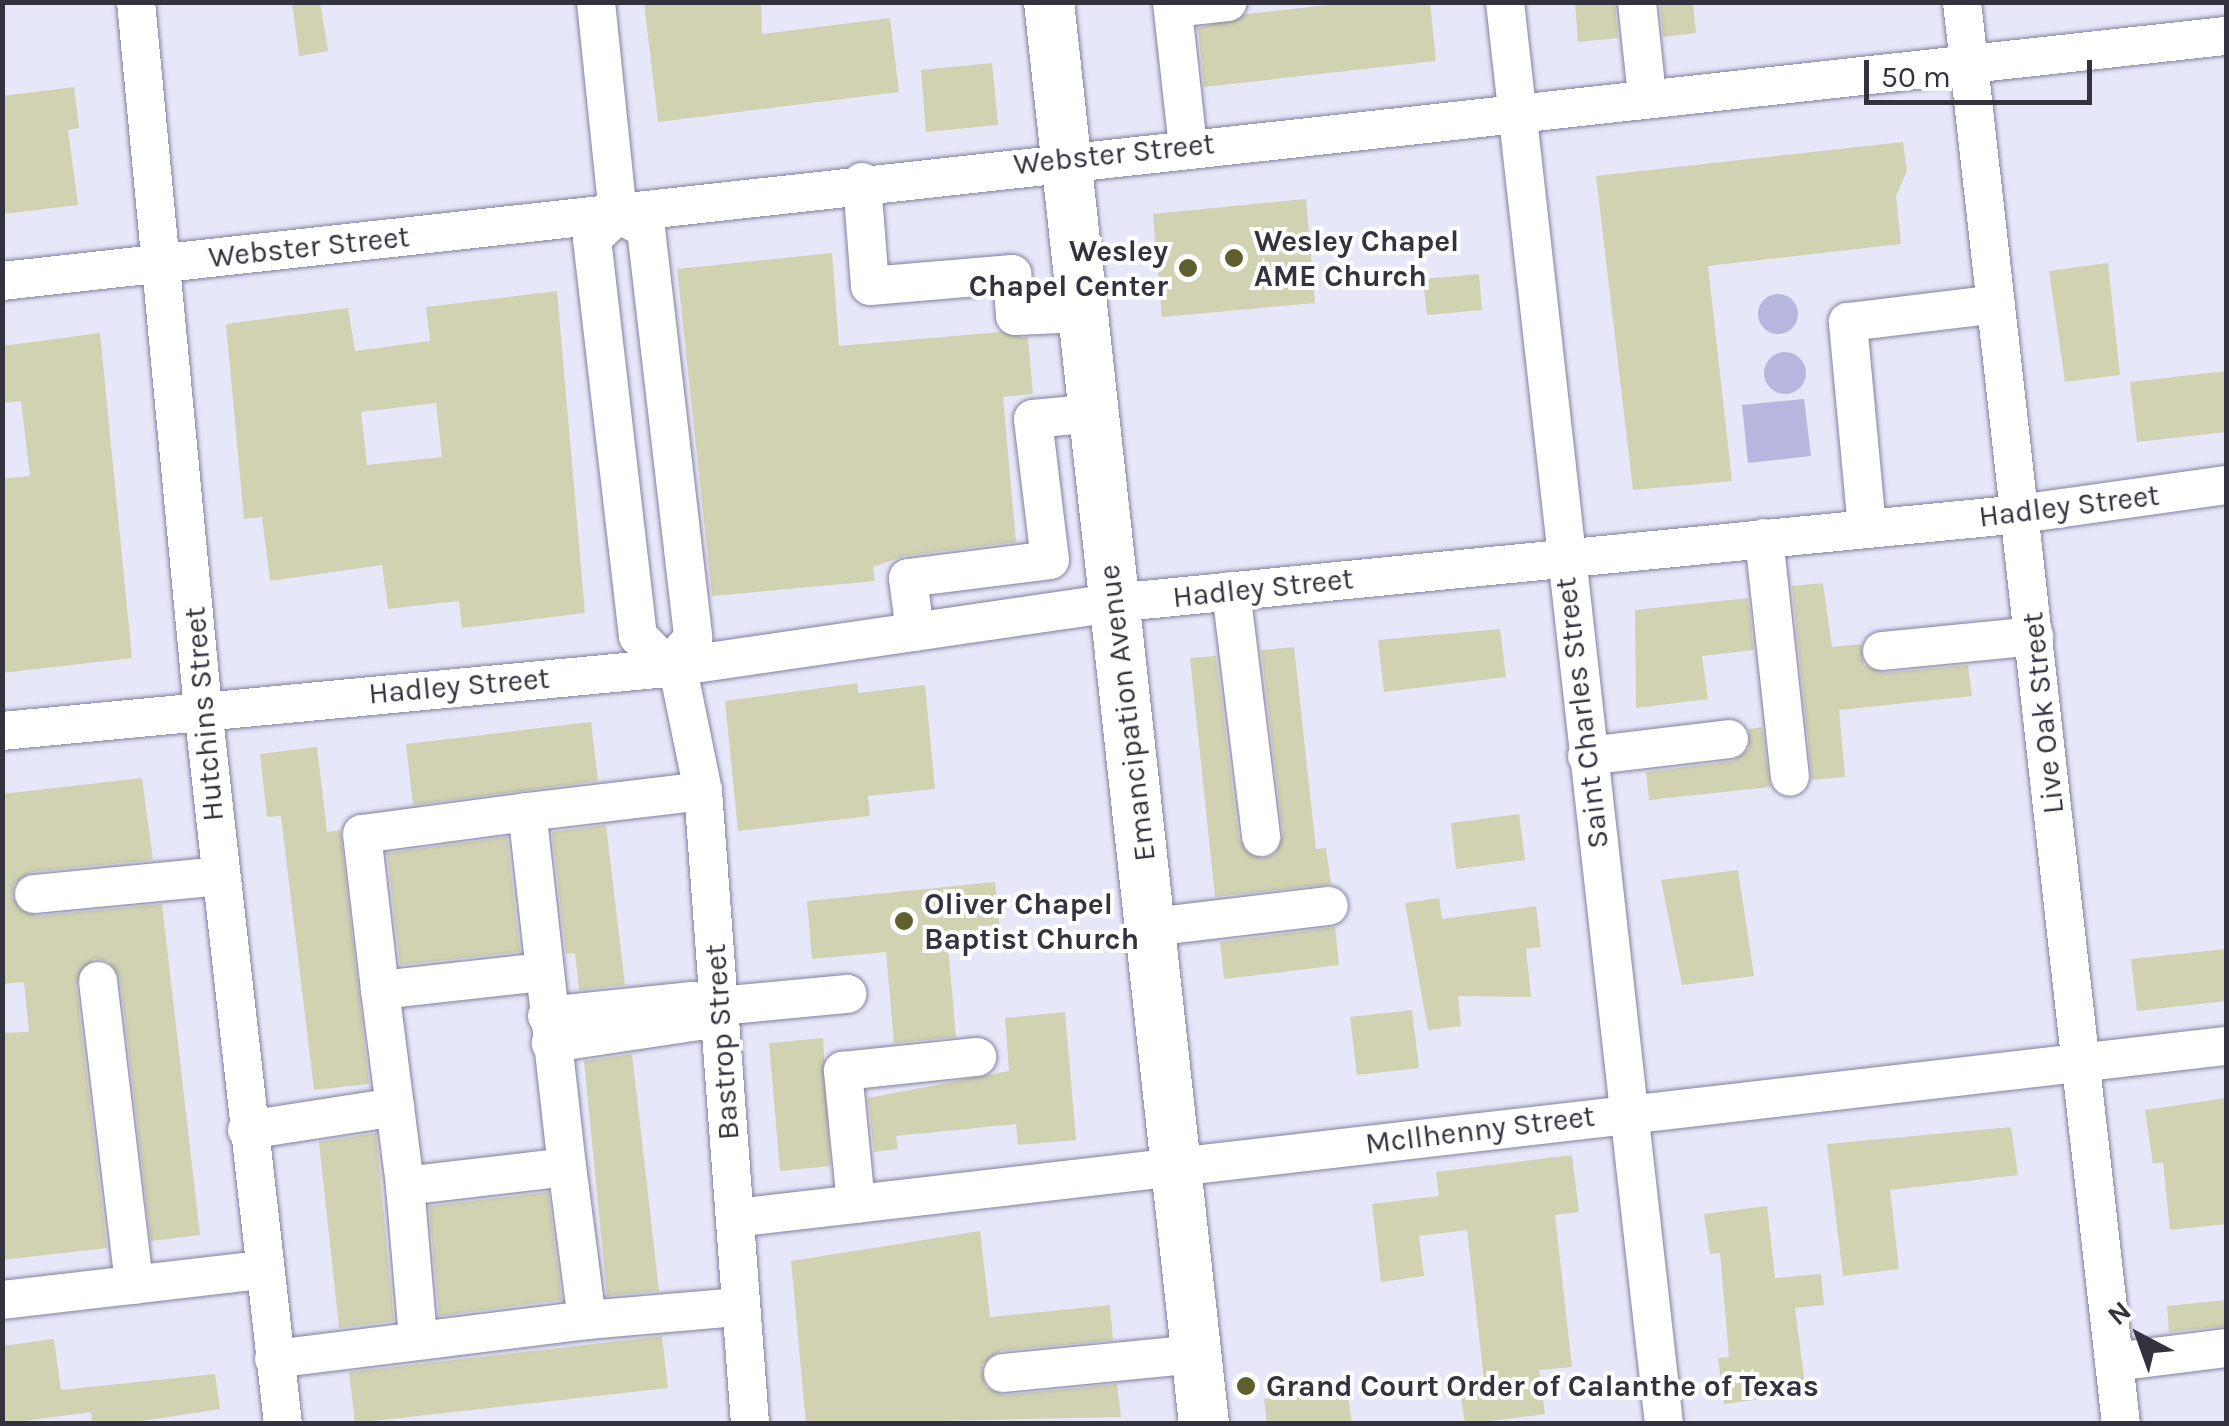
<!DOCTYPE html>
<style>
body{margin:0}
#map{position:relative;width:2229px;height:1426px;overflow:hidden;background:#e7e7fa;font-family:Karla,sans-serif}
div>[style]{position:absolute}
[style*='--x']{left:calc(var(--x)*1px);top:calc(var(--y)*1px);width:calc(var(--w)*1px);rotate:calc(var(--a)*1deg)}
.green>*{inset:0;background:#b6b6de}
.round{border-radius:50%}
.building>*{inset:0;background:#d0d2b2}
.roads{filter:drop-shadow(0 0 2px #81819e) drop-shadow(0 0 2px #81819e)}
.minor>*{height:38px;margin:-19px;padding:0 19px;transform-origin:19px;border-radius:19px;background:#fff}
.major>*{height:50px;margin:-25px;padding:0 25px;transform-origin:25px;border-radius:25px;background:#fff}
.dots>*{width:28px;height:28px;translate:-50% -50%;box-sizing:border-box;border:5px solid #fff;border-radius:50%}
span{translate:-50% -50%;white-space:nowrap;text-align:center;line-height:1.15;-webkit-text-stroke:8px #fff;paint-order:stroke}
.street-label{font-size:30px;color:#33333f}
.poi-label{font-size:30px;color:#33333f;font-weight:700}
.left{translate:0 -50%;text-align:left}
.right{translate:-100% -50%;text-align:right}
.frame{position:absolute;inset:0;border:5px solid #33333f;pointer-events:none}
.north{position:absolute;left:2089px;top:1286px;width:100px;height:100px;-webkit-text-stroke:8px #fff;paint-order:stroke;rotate:319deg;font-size:28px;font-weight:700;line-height:40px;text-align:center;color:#33333f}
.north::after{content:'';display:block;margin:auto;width:35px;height:45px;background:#33333f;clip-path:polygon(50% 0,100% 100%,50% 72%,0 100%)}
.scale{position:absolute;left:1864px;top:60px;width:228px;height:45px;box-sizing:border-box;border:5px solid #33333f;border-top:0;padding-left:12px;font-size:30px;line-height:35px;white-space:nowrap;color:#33333f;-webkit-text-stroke:8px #fff;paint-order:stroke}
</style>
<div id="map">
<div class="green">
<div class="round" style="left:1758px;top:294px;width:40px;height:40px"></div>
<div class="round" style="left:1764px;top:352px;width:42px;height:42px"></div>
<div style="clip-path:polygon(1804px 399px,1811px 456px,1748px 463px,1742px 405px)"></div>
</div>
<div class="building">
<div style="clip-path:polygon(292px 2px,320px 2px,328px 51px,299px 56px)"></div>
<div style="clip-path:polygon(644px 2px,761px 2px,762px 34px,890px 18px,899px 92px,658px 122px)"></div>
<div style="clip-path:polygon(1355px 2px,1430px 2px,1436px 61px,1204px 87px,1198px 28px,1247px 14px)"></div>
<div style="clip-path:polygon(1575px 2px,1615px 2px,1618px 38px,1578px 42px)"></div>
<div style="clip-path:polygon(1660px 2px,1693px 2px,1696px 33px,1663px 37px)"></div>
<div style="clip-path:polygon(992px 63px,998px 125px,926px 132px,921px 70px)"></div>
<div style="clip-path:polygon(74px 87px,79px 128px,68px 130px,78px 205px,2px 214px,2px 96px)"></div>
<div style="clip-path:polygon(1903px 142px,1907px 171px,1896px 196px,1901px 244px,1708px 266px,1732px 481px,1633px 490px,1596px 176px)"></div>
<div style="clip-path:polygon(1306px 199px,1315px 303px,1162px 317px,1153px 214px)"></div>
<div style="clip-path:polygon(832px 253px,839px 346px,1000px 332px,1028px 338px,1033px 394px,1003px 397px,1016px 542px,904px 556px,873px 567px,875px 581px,712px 596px,677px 269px)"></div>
<div style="clip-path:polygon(2108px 263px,2120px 375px,2065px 382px,2049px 271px)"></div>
<div style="clip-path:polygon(1479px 274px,1482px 310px,1427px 315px,1423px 279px)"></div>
<div style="clip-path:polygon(evenodd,557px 291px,585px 613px,462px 628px,459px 601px,388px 609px,382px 565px,270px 581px,262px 517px,244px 519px,226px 324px,348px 308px,355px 351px,430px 341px,426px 307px,557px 291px,436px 403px,442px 457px,367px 465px,361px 412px,436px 403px)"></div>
<div style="clip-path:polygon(100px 333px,132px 658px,2px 673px,2px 479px,30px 476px,21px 401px,2px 403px,2px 346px)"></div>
<div style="clip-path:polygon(2226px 371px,2226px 432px,2137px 442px,2130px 382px)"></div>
<div style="clip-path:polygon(1823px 583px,1832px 647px,1861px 644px,1864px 665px,1883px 673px,1968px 665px,1972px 696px,1839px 710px,1845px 777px,1812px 780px,1792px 586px)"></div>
<div style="clip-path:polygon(1748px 598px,1754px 650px,1702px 656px,1708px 699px,1636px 708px,1635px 610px)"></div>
<div style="clip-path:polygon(1500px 629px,1506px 677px,1384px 692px,1378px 640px)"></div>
<div style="clip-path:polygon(1294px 647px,1316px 849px,1326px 848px,1331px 884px,1215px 897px,1190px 658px,1216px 656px,1239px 840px,1263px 859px,1275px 854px,1283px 834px,1261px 650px)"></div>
<div style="clip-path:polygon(858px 683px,858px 693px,925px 685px,935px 789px,868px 796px,870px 816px,738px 831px,725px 701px)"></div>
<div style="clip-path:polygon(591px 722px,598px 781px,413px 805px,406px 744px)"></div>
<div style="clip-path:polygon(1762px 727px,1770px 787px,1649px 800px,1646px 772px,1733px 761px,1749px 749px,1749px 729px)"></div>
<div style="clip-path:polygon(317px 747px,327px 832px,340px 830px,369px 1084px,314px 1090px,281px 816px,267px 817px,260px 754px)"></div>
<div style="clip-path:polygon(142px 778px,153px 860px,31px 872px,14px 884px,12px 897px,36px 916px,162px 904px,200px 1235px,151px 1241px,120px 978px,108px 961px,94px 959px,76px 984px,107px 1248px,2px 1260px,2px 1033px,29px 1032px,24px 982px,2px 984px,2px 794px)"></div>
<div style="clip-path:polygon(1519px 814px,1525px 860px,1456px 869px,1451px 823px)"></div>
<div style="clip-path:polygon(606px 825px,625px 985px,579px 990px,575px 953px,566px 954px,552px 832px)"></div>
<div style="clip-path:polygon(507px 837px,520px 952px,400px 965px,387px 853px)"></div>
<div style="clip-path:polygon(1738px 870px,1754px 976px,1682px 985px,1661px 880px)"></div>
<div style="clip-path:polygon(995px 882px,1001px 941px,948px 946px,956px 1037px,894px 1043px,886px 952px,812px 959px,807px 901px)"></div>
<div style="clip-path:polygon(1439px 898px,1442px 919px,1536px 906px,1541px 947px,1526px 949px,1531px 997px,1458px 996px,1461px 1026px,1428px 1030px,1405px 903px)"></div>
<div style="clip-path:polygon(1335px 927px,1339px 965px,1224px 979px,1220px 942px)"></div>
<div style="clip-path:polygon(2226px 949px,2226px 1001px,2137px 1011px,2131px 959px)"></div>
<div style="clip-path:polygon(1412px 1010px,1419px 1068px,1357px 1075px,1350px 1017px)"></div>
<div style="clip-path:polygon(1065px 1012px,1076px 1140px,1018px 1145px,1016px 1124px,896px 1136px,898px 1149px,874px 1152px,868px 1098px,1009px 1071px,1005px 1018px)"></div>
<div style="clip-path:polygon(823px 1038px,830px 1166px,780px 1171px,769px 1043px)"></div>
<div style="clip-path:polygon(632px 1054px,659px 1291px,607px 1296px,584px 1061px)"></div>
<div style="clip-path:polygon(2226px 1098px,2226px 1224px,2170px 1230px,2163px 1162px,2153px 1164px,2145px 1110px)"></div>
<div style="clip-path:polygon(2011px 1127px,2018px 1175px,1890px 1190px,1899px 1269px,1843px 1276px,1827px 1144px)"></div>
<div style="clip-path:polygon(376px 1133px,394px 1321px,339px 1328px,319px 1142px)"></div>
<div style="clip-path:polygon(1572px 1155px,1579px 1212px,1555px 1215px,1572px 1367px,1539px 1370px,1545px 1414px,1465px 1424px,1459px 1384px,1484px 1380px,1467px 1230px,1419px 1236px,1424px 1276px,1381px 1282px,1372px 1204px,1439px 1196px,1436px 1172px)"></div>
<div style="clip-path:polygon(548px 1192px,562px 1300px,439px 1316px,429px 1206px)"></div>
<div style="clip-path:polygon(1767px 1206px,1775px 1278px,1821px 1274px,1824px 1305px,1795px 1308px,1806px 1393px,1724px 1404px,1718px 1358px,1729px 1357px,1720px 1253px,1710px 1254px,1704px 1214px)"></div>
<div style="clip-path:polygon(980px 1231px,990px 1317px,1110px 1305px,1113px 1340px,1000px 1351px,982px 1365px,985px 1387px,1005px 1395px,1117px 1384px,1121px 1417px,806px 1424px,791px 1261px)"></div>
<div style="clip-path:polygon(2226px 1300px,2226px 1326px,2169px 1332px,2167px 1306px)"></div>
<div style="clip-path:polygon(662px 1336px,668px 1388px,355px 1423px,349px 1372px)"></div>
<div style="clip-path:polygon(54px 1339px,61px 1390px,215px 1374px,220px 1409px,122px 1424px,92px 1424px,91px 1412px,2px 1424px,2px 1346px)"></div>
<div style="clip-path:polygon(1347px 1388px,1352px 1424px,1267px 1424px,1264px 1399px)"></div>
</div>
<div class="roads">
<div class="minor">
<div style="--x:136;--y:2;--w:710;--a:84.59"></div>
<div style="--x:203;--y:709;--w:719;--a:83.62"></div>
<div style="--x:596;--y:2;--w:213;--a:84.1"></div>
<div style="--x:1172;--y:2;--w:145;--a:83.7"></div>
<div style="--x:1505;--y:2;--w:1431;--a:83.62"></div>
<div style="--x:1637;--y:2;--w:95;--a:83.9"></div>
<div style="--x:1962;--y:2;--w:1431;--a:83.62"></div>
<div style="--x:1173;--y:8;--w:55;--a:-6.2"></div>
<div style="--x:862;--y:182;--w:104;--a:85.6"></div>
<div style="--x:870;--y:286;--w:143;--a:-4.8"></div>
<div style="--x:1012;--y:274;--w:42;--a:85.9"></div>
<div style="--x:1015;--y:316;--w:69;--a:-2.5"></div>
<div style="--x:618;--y:214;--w:36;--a:136"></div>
<div style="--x:592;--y:239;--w:400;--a:83.4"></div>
<div style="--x:638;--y:636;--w:60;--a:45.7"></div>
<div style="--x:680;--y:679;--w:114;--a:78.4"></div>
<div style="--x:703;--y:791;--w:635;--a:85.75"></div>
<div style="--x:618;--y:214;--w:32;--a:28"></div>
<div style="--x:646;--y:229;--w:412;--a:83.4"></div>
<div style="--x:693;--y:638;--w:40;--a:131"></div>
<div style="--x:2;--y:281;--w:2237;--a:-6.29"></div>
<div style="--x:1867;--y:528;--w:207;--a:-95.3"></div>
<div style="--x:1848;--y:322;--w:149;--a:-6.9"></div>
<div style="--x:1764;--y:538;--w:240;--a:83.8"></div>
<div style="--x:1231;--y:591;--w:248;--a:83"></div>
<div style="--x:915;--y:632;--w:54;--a:-97.4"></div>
<div style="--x:908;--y:578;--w:143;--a:-7.2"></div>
<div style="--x:1050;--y:560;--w:142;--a:-96.9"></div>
<div style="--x:1033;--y:419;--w:61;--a:-5.6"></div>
<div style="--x:1882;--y:651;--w:153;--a:-5.6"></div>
<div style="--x:2;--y:731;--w:668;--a:-5.41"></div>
<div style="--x:667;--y:668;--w:451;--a:-8.3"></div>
<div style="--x:1113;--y:603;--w:911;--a:-5.6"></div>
<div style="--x:2020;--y:514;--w:208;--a:-8"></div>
<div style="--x:1587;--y:756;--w:143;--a:-6.8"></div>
<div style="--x:527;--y:812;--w:166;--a:172.4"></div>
<div style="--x:362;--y:834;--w:157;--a:83.4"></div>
<div style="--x:380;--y:990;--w:164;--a:-6.3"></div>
<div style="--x:34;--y:894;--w:187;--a:-5.5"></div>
<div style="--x:1152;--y:927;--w:178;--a:-6.8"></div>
<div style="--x:98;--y:981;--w:306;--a:83.2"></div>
<div style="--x:380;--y:990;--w:198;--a:82.7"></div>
<div style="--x:405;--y:1186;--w:163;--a:-6.7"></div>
<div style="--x:567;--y:1167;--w:357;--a:-96.4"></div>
<div style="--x:527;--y:812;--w:177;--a:-6.8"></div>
<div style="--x:719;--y:1006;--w:129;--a:-5.4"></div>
<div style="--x:547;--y:1016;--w:146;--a:-5.9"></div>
<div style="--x:692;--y:1001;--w:27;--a:10"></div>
<div style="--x:719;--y:1006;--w:25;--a:143"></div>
<div style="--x:699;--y:1021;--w:150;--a:171.5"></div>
<div style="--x:247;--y:1130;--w:150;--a:-8.8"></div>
<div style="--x:405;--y:1186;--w:153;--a:85.1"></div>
<div style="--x:856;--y:1204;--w:134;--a:-95.6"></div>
<div style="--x:843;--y:1071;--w:135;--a:-6"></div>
<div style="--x:735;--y:1218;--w:1501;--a:-6.58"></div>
<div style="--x:2;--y:1300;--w:262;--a:-6.6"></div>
<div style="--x:587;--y:1320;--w:153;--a:-4.9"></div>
<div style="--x:274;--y:1359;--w:315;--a:-7.1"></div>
<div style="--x:587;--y:1320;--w:154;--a:-97.4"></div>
<div style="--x:2114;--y:1362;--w:113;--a:-7.1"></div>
<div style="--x:1003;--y:1373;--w:196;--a:-5.6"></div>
</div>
<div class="major">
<div style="--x:1049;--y:2;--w:1430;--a:83.78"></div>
</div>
</div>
<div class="dots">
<div style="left:1234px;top:258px;background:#5f602d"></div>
<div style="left:1188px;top:268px;background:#5f602d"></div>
<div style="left:904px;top:921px;background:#5f602d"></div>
<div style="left:1246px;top:1386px;background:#5f602d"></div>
</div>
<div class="street-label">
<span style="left:1114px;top:154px;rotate:-6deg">Webster Street</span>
<span style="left:309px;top:247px;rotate:-6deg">Webster Street</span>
<span style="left:2069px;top:506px;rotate:-7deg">Hadley Street</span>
<span style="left:1263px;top:588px;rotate:-6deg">Hadley Street</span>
<span style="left:459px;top:686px;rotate:-5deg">Hadley Street</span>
<span style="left:1127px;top:713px;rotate:-97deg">Emancipation Avenue</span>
<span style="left:1582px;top:713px;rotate:-97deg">Saint Charles Street</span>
<span style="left:2043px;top:713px;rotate:-96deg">Live Oak Street</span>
<span style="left:204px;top:714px;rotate:-95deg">Hutchins Street</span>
<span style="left:722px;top:1042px;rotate:-94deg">Bastrop Street</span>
<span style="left:1480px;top:1130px;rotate:-7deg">McIlhenny Street</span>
</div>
<div class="poi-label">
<span class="left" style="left:1254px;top:258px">Wesley Chapel<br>AME Church</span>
<span class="right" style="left:1168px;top:268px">Wesley<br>Chapel Center</span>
<span class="left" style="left:924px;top:921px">Oliver Chapel<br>Baptist Church</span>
<span class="left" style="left:1266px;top:1386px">Grand Court Order of Calanthe of Texas</span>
</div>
<div class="frame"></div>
<div class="north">N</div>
<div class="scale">50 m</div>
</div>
